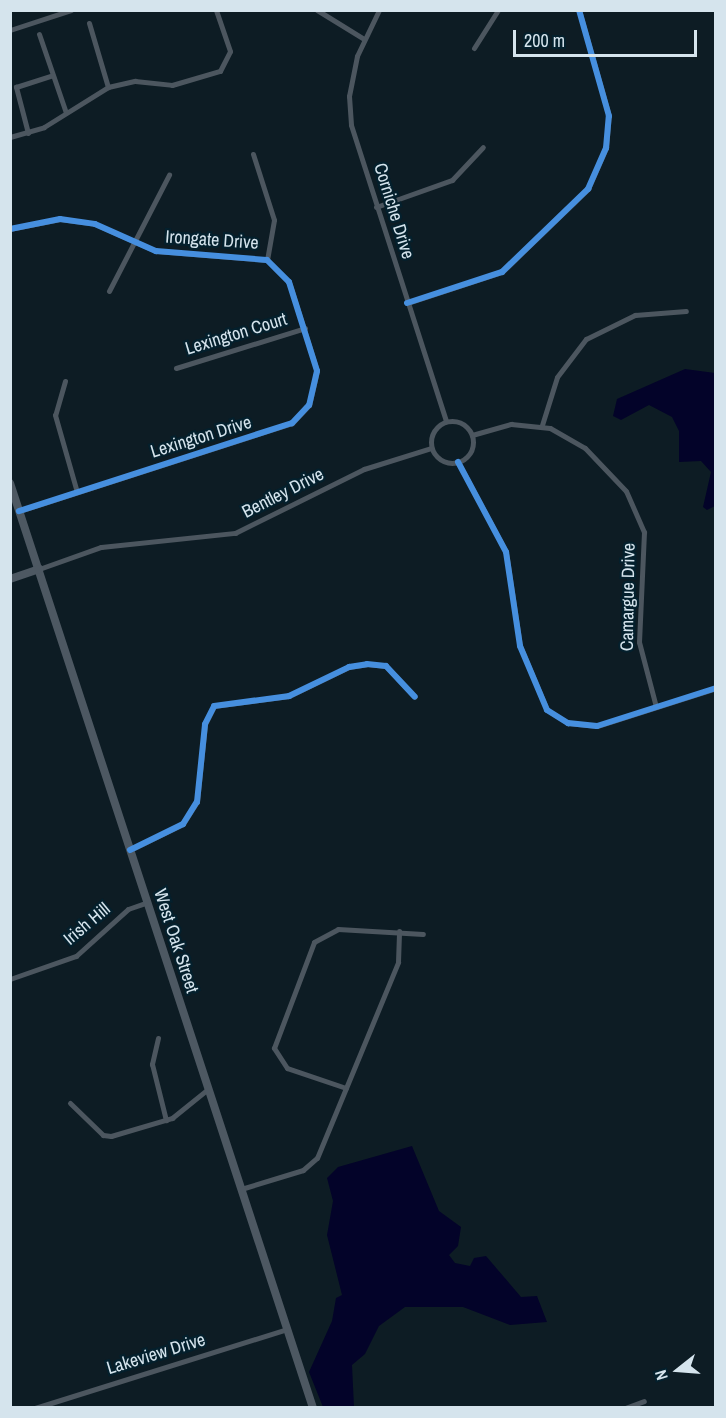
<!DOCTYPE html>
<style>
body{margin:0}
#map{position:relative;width:726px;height:1418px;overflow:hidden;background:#0d1c24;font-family:"Archivo Narrow",sans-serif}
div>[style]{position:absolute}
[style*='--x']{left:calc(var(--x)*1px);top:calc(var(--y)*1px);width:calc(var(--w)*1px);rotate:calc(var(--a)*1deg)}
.water>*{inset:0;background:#030329}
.street>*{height:5px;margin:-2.5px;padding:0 2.5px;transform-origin:2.5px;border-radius:2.5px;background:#4c565f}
.street>.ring{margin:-2.5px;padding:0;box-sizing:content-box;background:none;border:5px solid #4c565f;border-radius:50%}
.secondary>*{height:8px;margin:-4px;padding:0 4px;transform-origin:4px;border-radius:4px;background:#4d5862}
.cycleway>*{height:6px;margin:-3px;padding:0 3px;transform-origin:3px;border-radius:3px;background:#468fdf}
span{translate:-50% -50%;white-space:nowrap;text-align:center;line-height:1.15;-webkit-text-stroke:4.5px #04202d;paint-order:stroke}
.street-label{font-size:18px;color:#d5e4ed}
.frame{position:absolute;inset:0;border:12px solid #d5e4ed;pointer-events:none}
.north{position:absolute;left:648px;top:1340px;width:60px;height:60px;-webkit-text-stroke:4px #04202d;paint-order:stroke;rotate:253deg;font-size:16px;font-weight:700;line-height:24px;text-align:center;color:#d5e4ed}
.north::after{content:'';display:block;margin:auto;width:21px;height:27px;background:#d5e4ed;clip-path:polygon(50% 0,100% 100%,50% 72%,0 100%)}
.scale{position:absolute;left:513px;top:30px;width:184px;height:27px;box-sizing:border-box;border:3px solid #d5e4ed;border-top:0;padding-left:8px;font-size:18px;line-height:21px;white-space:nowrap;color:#d5e4ed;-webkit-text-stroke:4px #04202d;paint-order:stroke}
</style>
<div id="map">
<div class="water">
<div style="clip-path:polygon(685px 369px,715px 373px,715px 506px,707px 510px,703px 507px,711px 472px,701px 461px,679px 462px,679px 431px,672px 417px,649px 405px,621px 420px,613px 416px,617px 399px)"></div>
<div style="clip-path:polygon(412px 1146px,439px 1211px,461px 1227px,458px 1246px,449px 1255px,455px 1263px,470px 1266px,474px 1258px,486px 1256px,521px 1297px,537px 1296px,547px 1322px,510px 1325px,463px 1307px,405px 1307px,379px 1326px,365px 1354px,352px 1365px,354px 1407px,323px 1407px,309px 1372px,332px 1321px,336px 1298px,342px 1295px,327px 1235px,333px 1201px,327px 1178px,338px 1167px)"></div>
</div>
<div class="street">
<div style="--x:317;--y:10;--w:55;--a:31.7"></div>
<div style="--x:379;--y:10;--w:51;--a:115.6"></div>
<div style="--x:357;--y:56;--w:41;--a:101.3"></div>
<div style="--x:349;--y:96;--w:29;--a:86"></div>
<div style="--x:351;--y:125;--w:311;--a:72.2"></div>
<div style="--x:89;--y:23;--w:67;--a:73.5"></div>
<div style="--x:10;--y:30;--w:64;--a:-18.2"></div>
<div style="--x:39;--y:34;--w:83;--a:71.1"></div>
<div style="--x:474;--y:48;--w:45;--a:-57.7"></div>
<div style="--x:28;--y:133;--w:48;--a:-104.6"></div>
<div style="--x:16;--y:87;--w:38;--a:-18"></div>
<div style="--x:10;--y:137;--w:35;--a:-16"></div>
<div style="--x:44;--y:127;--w:75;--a:-32"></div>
<div style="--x:108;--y:87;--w:28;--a:-13"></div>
<div style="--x:135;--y:81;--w:37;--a:6"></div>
<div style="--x:172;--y:85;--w:50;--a:-16.3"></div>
<div style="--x:220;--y:71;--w:22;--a:-63"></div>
<div style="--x:230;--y:51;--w:43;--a:-108.9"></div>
<div style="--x:253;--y:154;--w:69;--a:72.3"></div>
<div style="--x:274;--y:220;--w:41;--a:99.9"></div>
<div style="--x:376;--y:207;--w:81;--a:-19.6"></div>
<div style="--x:452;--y:180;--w:45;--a:-46.8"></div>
<div style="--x:10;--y:229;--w:51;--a:-11.3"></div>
<div style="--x:60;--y:219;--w:35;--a:8"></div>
<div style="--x:95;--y:224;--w:67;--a:23.9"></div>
<div style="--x:156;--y:251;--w:111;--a:4.6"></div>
<div style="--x:267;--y:260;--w:31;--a:45"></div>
<div style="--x:289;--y:282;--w:93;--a:72.5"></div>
<div style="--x:317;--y:371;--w:35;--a:103"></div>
<div style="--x:309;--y:405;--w:25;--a:133"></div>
<div style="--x:292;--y:423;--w:287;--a:162.1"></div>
<div style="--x:109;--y:291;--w:131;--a:-62.7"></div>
<div style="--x:407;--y:303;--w:100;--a:-18.1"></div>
<div style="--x:502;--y:272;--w:120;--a:-44"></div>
<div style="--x:588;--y:189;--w:45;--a:-66.3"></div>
<div style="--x:606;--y:148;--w:32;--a:-85"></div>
<div style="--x:609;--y:116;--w:110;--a:-105.8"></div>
<div style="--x:176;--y:368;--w:135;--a:-17.2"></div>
<div style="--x:65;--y:381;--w:35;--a:106"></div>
<div style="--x:55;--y:415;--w:80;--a:74.1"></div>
<div class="ring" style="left:431px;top:421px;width:37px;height:37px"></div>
<div style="--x:542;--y:425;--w:50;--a:-72.6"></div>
<div style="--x:557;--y:377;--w:48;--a:-52.7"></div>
<div style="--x:586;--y:339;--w:55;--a:-26.1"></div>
<div style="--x:635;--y:315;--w:51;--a:-4.5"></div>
<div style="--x:472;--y:435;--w:41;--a:-15.8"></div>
<div style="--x:511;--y:424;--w:39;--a:6"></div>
<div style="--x:550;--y:428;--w:40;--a:29.7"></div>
<div style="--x:585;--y:448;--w:59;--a:46.4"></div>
<div style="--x:626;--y:491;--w:45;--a:66.3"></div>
<div style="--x:644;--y:532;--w:110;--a:92.6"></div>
<div style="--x:639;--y:642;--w:67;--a:75.3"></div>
<div style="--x:458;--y:462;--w:102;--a:61.9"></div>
<div style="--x:506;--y:552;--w:95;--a:81.5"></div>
<div style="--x:520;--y:646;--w:69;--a:67.1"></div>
<div style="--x:547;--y:710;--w:25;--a:32"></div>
<div style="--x:568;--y:723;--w:29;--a:6"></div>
<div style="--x:597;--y:726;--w:125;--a:-17.7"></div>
<div style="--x:39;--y:569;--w:66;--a:-19.5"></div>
<div style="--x:101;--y:547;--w:135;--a:-6"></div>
<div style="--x:235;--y:533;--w:144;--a:-26.4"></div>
<div style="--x:364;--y:469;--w:70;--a:-17.4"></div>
<div style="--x:130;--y:850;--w:59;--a:-26.1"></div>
<div style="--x:183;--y:824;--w:26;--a:-58"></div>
<div style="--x:197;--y:802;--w:78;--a:-84.1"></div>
<div style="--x:205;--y:724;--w:20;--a:-63"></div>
<div style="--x:214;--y:706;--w:76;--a:-7.6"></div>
<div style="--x:289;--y:696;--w:67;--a:-25.8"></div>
<div style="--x:349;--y:667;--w:18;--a:-9"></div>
<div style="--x:367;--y:664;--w:19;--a:6"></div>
<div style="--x:386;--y:666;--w:42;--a:46.9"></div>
<div style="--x:10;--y:979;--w:70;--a:-19.2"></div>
<div style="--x:76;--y:956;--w:70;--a:-42.1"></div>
<div style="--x:128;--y:909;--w:21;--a:-19"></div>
<div style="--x:158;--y:1038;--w:27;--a:103"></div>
<div style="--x:152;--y:1064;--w:58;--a:76"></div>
<div style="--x:346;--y:1088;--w:62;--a:-161.3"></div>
<div style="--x:287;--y:1068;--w:24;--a:-123"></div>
<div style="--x:274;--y:1048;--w:113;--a:-69.3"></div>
<div style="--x:314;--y:942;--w:27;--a:-28"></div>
<div style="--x:338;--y:929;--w:85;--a:3.4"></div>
<div style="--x:70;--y:1103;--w:46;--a:44.1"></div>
<div style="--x:103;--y:1135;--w:8;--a:7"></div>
<div style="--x:111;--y:1136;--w:64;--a:-16.4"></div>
<div style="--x:172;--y:1118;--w:46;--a:-38.9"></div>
<div style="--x:241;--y:1189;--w:65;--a:-17"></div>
<div style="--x:303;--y:1170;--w:18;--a:-41"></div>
<div style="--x:317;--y:1158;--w:212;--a:-67.5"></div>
<div style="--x:398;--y:962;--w:31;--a:-88"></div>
<div style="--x:35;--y:1408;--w:264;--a:-17.4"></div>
<div style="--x:625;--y:1408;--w:20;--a:-20"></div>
</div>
<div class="secondary">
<div style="--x:10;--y:483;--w:973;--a:71.86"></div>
<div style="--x:10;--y:579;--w:31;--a:-19"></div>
</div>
<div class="cycleway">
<div style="--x:10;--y:229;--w:51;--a:-11.3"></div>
<div style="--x:60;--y:219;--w:35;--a:8"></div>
<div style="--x:95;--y:224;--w:67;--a:23.9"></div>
<div style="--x:156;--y:251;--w:111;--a:4.6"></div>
<div style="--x:267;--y:260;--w:31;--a:45"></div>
<div style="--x:289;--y:282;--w:93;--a:72.5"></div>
<div style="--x:317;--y:371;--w:35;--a:103"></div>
<div style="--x:309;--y:405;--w:25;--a:133"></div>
<div style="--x:292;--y:423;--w:287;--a:162.1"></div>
<div style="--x:407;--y:303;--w:100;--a:-18.1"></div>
<div style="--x:502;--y:272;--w:120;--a:-44"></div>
<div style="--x:588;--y:189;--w:45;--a:-66.3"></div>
<div style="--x:606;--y:148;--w:32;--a:-85"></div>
<div style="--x:609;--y:116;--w:110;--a:-105.8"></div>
<div style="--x:458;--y:462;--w:102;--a:61.9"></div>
<div style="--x:506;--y:552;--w:95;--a:81.5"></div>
<div style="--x:520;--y:646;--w:69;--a:67.1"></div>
<div style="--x:547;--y:710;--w:25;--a:32"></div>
<div style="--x:568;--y:723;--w:29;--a:6"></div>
<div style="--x:597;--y:726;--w:125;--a:-17.7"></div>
<div style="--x:130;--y:850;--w:59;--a:-26.1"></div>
<div style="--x:183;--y:824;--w:26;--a:-58"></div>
<div style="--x:197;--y:802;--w:78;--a:-84.1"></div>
<div style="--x:205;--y:724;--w:20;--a:-63"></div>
<div style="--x:214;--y:706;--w:76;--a:-7.6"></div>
<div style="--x:289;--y:696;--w:67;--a:-25.8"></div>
<div style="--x:349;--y:667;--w:18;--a:-9"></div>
<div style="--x:367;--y:664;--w:19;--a:6"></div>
<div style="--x:386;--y:666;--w:42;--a:46.9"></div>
</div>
<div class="street-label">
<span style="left:394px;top:211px;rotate:73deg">Corniche Drive</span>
<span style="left:212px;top:240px;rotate:4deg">Irongate Drive</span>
<span style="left:236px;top:334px;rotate:-17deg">Lexington Court</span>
<span style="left:201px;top:437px;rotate:-17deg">Lexington Drive</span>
<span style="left:283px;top:493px;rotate:-27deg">Bentley Drive</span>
<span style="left:628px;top:597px;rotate:-89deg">Camargue Drive</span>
<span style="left:87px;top:924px;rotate:-40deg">Irish Hill</span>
<span style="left:176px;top:941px;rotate:72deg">West Oak Street</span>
<span style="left:156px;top:1354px;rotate:-17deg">Lakeview Drive</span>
</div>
<div class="frame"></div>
<div class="north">N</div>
<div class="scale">200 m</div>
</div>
